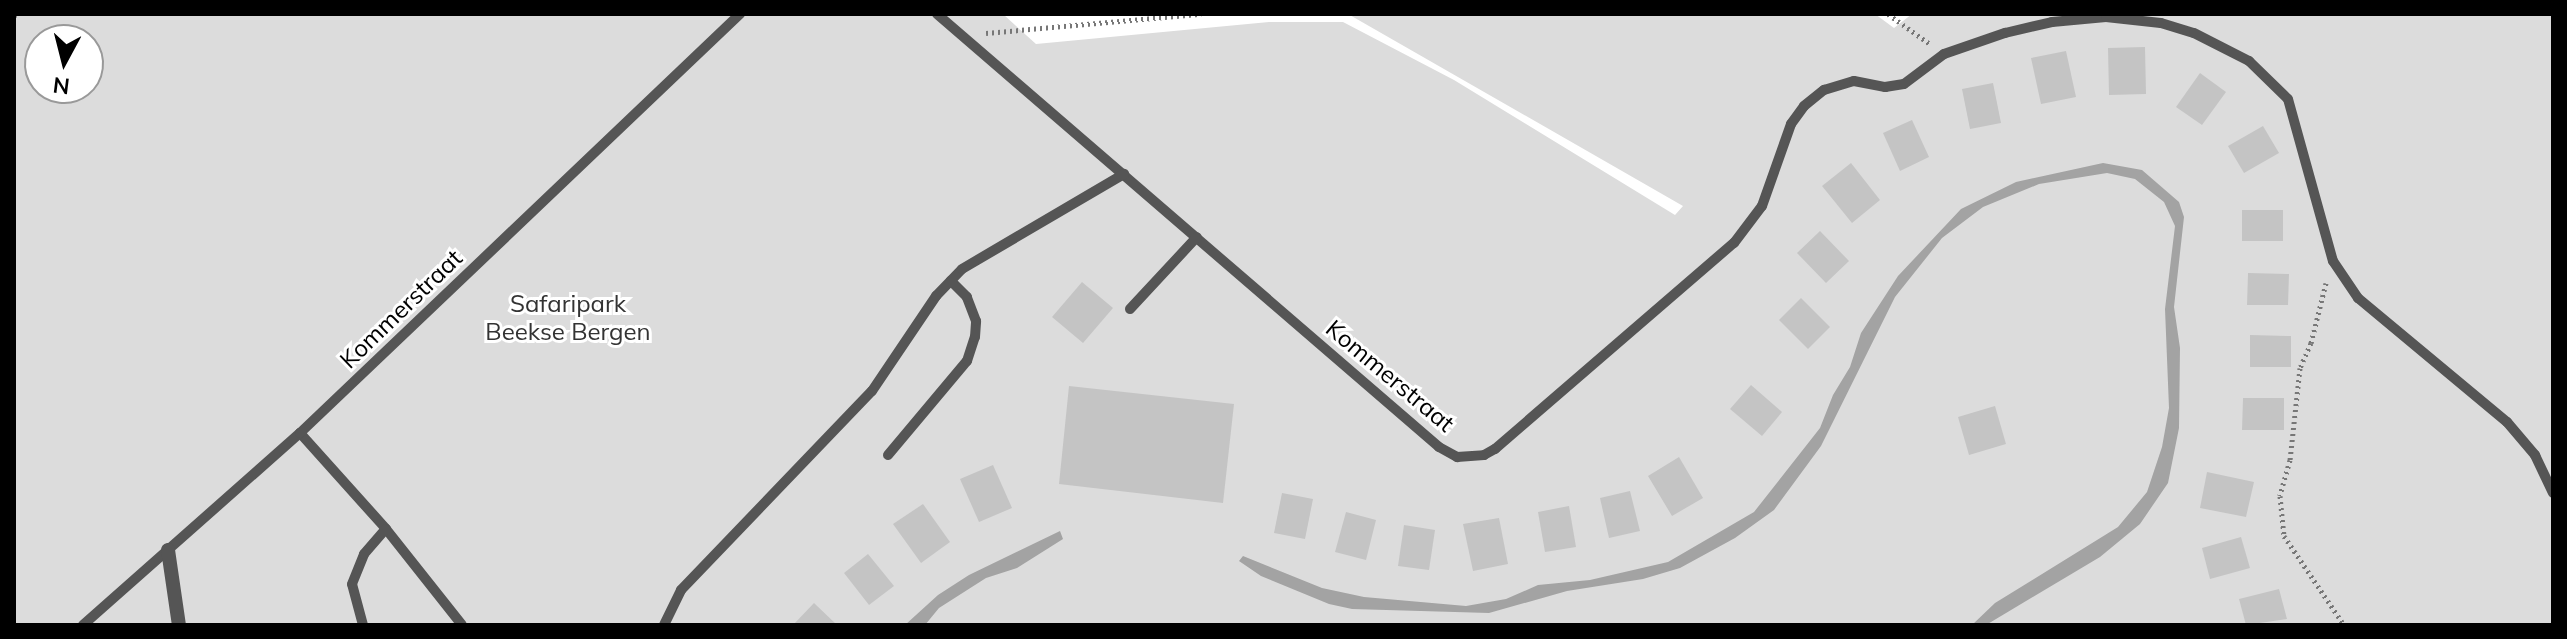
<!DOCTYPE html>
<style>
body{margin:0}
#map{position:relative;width:2567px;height:639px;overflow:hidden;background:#fff;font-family:Mulish,sans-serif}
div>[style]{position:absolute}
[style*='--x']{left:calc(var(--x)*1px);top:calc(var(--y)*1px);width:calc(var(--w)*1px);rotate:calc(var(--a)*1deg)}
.green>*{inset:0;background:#dcdcdc}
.water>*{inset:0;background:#a3a3a3}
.building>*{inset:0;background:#c4c4c4}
.path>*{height:5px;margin-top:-2.5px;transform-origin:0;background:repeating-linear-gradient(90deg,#777 0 2px,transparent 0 6px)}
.service>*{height:10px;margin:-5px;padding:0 5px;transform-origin:5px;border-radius:5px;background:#555}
.pedestrian>*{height:14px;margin:-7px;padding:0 7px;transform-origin:7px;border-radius:7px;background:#555}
span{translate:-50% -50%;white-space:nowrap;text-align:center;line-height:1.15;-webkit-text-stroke:6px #fff;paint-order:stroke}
.park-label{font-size:24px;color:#333}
.street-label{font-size:24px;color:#000}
.frame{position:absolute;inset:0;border:16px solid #000;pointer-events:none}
.north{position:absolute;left:24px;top:24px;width:80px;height:80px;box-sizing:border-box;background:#fff;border:2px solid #999;border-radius:50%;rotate:187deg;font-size:22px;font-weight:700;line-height:32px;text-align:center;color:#000}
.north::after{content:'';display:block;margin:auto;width:28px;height:36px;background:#000;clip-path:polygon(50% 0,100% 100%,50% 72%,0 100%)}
</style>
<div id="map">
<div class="green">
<div style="clip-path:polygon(evenodd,14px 14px,1008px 14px,1004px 15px,1036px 44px,1269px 22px,1343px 22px,1454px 80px,1675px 215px,1683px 206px,1348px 14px,1875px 14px,1894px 28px,1912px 14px,2553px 14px,2553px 625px,14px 625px,14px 14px,40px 40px,88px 40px,88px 88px,40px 88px,40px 40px)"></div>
</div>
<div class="water">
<div style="clip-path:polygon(2103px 163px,2142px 170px,2179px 202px,2184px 217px,2174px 307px,2180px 348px,2179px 428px,2168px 483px,2140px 524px,2100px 557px,1986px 625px,1972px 625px,1995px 603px,2118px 527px,2147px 492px,2162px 447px,2169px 408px,2165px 309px,2175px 226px,2164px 202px,2135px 179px,2107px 173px,2039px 184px,1983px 207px,1942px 238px,1895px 297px,1821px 446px,1774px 510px,1735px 538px,1680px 568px,1643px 579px,1567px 591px,1489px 613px,1352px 609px,1329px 604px,1261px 576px,1239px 561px,1243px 556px,1322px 588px,1364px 597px,1466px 606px,1506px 599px,1538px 585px,1590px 580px,1668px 562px,1754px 512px,1820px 428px,1833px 395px,1850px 367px,1861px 333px,1898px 276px,1961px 209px,2016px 182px)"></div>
<div style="clip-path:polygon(1060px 531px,1063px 539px,1017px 568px,986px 578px,939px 608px,925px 625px,905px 625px,938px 595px,969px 575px)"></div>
</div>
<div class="building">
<div style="clip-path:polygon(2145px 47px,2146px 94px,2109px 95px,2108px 48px)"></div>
<div style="clip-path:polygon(2066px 51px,2076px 97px,2041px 104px,2031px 58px)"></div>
<div style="clip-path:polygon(2200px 73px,2226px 92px,2202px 125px,2176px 107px)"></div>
<div style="clip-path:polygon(1993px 83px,2001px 123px,1970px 129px,1962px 89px)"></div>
<div style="clip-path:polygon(1912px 120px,1929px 157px,1900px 171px,1883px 133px)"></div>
<div style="clip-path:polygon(2263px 126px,2279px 153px,2244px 173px,2228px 146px)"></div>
<div style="clip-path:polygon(1851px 163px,1880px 200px,1852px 223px,1822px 186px)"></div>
<div style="clip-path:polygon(2242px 210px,2283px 210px,2283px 241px,2242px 241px)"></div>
<div style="clip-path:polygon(1820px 231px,1849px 261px,1826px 283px,1797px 253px)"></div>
<div style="clip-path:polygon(2248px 273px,2289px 274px,2288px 305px,2247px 305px)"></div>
<div style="clip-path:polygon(1082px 282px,1113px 308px,1083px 343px,1052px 317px)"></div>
<div style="clip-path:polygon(1801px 298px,1830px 327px,1808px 349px,1779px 320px)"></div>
<div style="clip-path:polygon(2250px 335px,2291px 336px,2291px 367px,2250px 367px)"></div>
<div style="clip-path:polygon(1751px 385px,1782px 412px,1762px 436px,1730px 409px)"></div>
<div style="clip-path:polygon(1069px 386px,1234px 404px,1223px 503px,1059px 484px)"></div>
<div style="clip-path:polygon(2243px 398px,2284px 398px,2284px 430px,2242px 430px)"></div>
<div style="clip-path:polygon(1995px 406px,2006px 444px,1969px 455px,1958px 417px)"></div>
<div style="clip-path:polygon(1679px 457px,1703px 498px,1672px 516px,1648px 476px)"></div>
<div style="clip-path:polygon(993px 465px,1012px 508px,979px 522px,960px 479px)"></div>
<div style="clip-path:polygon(2207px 472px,2254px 482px,2246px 517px,2200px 508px)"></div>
<div style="clip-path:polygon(1630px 491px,1640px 531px,1609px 538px,1600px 498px)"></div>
<div style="clip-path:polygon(1282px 493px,1313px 499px,1305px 539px,1274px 533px)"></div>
<div style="clip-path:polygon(923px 504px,950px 542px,921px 563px,893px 524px)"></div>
<div style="clip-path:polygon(1569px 506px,1576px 547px,1545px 552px,1538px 512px)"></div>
<div style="clip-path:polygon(1346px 512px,1376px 520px,1366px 560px,1335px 552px)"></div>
<div style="clip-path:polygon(1499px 518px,1508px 564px,1473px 571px,1463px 524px)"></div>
<div style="clip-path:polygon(1404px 525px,1435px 530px,1429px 570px,1398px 566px)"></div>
<div style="clip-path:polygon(2241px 537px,2250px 568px,2210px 579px,2202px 548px)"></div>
<div style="clip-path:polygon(868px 554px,894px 586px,869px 605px,844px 573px)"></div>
<div style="clip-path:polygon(2279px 589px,2287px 619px,2246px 625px,2239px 599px)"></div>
<div style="clip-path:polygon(814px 603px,837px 625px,793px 625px)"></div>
</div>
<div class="path">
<div style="--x:1888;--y:14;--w:52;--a:35.5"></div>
<div style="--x:14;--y:17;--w:3;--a:-72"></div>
<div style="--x:986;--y:33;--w:216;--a:-5.1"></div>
<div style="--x:2326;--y:283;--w:62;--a:104"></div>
<div style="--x:2311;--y:343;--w:27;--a:114"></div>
<div style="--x:2300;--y:368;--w:93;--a:96.2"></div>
<div style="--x:2290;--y:460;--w:37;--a:106"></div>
<div style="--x:2280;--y:496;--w:40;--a:84.3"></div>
<div style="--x:2284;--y:536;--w:107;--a:56"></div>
</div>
<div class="service">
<div style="--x:937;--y:14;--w:663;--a:40.78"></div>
<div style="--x:1439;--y:447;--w:21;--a:29"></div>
<div style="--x:1457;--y:457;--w:27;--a:-4"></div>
<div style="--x:1484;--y:455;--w:13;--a:-29"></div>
<div style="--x:1495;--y:449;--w:316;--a:-40.8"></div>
<div style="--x:1734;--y:243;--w:46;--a:-52.9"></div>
<div style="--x:1762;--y:206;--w:87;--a:-70.5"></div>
<div style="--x:1791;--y:124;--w:22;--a:-54"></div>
<div style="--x:1804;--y:106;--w:26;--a:-39"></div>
<div style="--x:1824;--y:90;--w:31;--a:-17"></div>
<div style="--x:1854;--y:81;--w:32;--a:11"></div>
<div style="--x:1885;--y:87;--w:19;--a:-9"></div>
<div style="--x:1904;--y:84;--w:50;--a:-36.9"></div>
<div style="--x:1944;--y:54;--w:65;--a:-19"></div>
<div style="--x:2005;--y:33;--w:48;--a:-13.2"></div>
<div style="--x:2052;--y:22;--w:54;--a:-5.3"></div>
<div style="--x:2106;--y:17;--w:55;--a:6.2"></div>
<div style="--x:2161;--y:23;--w:34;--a:17"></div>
<div style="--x:2194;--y:33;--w:62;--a:27"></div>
<div style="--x:2249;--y:61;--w:54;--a:44.3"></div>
<div style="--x:2288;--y:99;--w:168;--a:74.5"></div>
<div style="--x:2333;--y:261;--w:45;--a:56"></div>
<div style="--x:2358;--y:298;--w:194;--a:39.8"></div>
<div style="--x:2507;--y:422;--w:43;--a:49.7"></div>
<div style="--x:2535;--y:455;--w:42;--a:64.7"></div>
<div style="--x:1130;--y:309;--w:98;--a:-47.1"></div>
<div style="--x:300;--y:433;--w:129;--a:48.1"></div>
<div style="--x:386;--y:529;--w:122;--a:51.6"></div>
<div style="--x:888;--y:455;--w:123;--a:-50"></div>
<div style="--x:967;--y:361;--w:25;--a:-72"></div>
<div style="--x:975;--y:337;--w:16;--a:-86"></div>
<div style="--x:976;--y:321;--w:26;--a:-111"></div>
<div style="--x:967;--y:297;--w:23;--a:-135"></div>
<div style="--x:83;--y:625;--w:290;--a:-41.5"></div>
<div style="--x:300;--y:433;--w:608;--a:-43.6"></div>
<div style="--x:363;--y:625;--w:42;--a:-105"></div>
<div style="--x:352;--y:584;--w:32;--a:-68"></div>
<div style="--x:364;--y:554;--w:33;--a:-49"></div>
<div style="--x:664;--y:625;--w:39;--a:-64"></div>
<div style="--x:681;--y:590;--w:276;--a:-46.2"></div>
<div style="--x:872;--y:391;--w:115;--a:-56"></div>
<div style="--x:936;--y:296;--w:37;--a:-46"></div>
<div style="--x:962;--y:269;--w:188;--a:-30.4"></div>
</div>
<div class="pedestrian">
<div style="--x:168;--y:550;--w:76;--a:81.7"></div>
</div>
<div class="park-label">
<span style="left:568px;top:318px">Safaripark<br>Beekse Bergen</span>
</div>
<div class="street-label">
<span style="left:401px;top:309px;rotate:-44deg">Kommerstraat</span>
<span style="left:1390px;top:376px;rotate:40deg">Kommerstraat</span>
</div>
<div class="frame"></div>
<div class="north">N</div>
</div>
